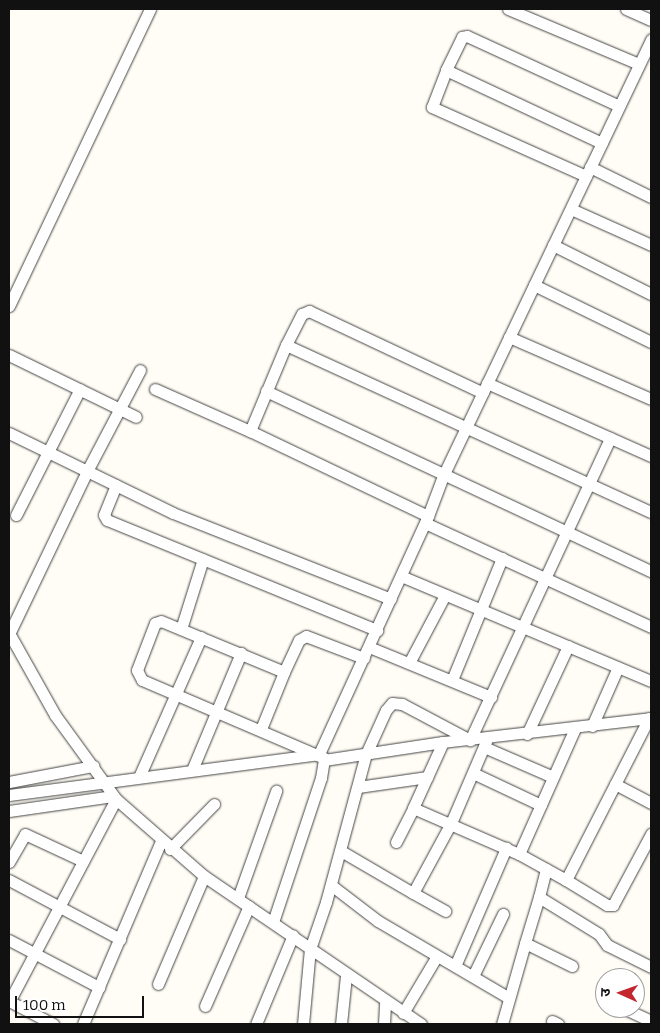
<!DOCTYPE html>
<meta charset="utf-8">
<style>
body{margin:0}
#map{position:relative;width:660px;height:1033px;overflow:hidden;background:#fffdf5;font-family:Bitter,"Noto Sans Devanagari",serif}
div>[style]{position:absolute}
[style*='--x']{left:calc(var(--x)*1px);top:calc(var(--y)*1px);width:calc(var(--w)*1px);rotate:calc(var(--a)*1deg)}
.roads{filter:drop-shadow(0 0 1px #444) drop-shadow(0 0 1px #444)}
.minor>*{height:11px;margin:-5.5px;padding:0 5.5px;transform-origin:5.5px;border-radius:5.5px;background:#fff}
span{translate:-50% -50%;white-space:nowrap;text-align:center;line-height:1.15;-webkit-text-stroke:5px #fff;paint-order:stroke}
.frame{position:absolute;inset:0;border:10px solid #111;pointer-events:none}
.north{position:absolute;left:595px;top:968px;width:50px;height:50px;box-sizing:border-box;background:#fff;border:1px solid #a0a0a0;border-radius:50%;rotate:272deg;font-size:14px;font-weight:700;line-height:20px;text-align:center;color:#111}
.north::after{content:'';display:block;margin:auto;width:18px;height:22px;background:#c4262e;clip-path:polygon(50% 0,100% 100%,50% 72%,0 100%)}
.scale{position:absolute;left:15px;top:996px;width:129px;height:22px;box-sizing:border-box;border:2px solid #111;border-top:0;padding-left:6px;font-size:15px;line-height:18px;white-space:nowrap;color:#111;-webkit-text-stroke:4px #fff;paint-order:stroke}
</style>
<div id="map">
<div class="roads">
<div class="minor">
<div style="--x:508;--y:9;--w:142;--a:22.8"></div>
<div style="--x:626;--y:9;--w:27;--a:24"></div>
<div style="--x:446;--y:70;--w:172;--a:25.1"></div>
<div style="--x:590;--y:167;--w:68;--a:26.2"></div>
<div style="--x:586;--y:176;--w:169;--a:-155.9"></div>
<div style="--x:432;--y:107;--w:40;--a:-69"></div>
<div style="--x:446;--y:70;--w:37;--a:-64"></div>
<div style="--x:462;--y:37;--w:5;--a:-11"></div>
<div style="--x:467;--y:36;--w:167;--a:24.7"></div>
<div style="--x:571;--y:209;--w:88;--a:24.2"></div>
<div style="--x:553;--y:245;--w:110;--a:26.6"></div>
<div style="--x:534;--y:285;--w:130;--a:26"></div>
<div style="--x:9;--y:306;--w:329;--a:-64.6"></div>
<div style="--x:509;--y:337;--w:155;--a:23.6"></div>
<div style="--x:286;--y:345;--w:401;--a:24.6"></div>
<div style="--x:9;--y:355;--w:141;--a:26"></div>
<div style="--x:487;--y:383;--w:180;--a:24"></div>
<div style="--x:155;--y:389;--w:104;--a:23.9"></div>
<div style="--x:266;--y:391;--w:425;--a:25.1"></div>
<div style="--x:9;--y:433;--w:182;--a:26"></div>
<div style="--x:173;--y:513;--w:234;--a:21.5"></div>
<div style="--x:116;--y:485;--w:32;--a:112"></div>
<div style="--x:104;--y:515;--w:6;--a:59"></div>
<div style="--x:107;--y:520;--w:292;--a:22.2"></div>
<div style="--x:16;--y:515;--w:141;--a:-63.1"></div>
<div style="--x:428;--y:516;--w:197;--a:-154.5"></div>
<div style="--x:250;--y:431;--w:93;--a:-67.3"></div>
<div style="--x:286;--y:345;--w:35;--a:-63"></div>
<div style="--x:302;--y:314;--w:8;--a:-23"></div>
<div style="--x:309;--y:311;--w:192;--a:25.2"></div>
<div style="--x:425;--y:523;--w:249;--a:24.7"></div>
<div style="--x:401;--y:576;--w:271;--a:22.8"></div>
<div style="--x:181;--y:629;--w:73;--a:-72.6"></div>
<div style="--x:9;--y:633;--w:94;--a:60.7"></div>
<div style="--x:55;--y:715;--w:104;--a:54"></div>
<div style="--x:116;--y:799;--w:117;--a:41.2"></div>
<div style="--x:204;--y:876;--w:263;--a:34.3"></div>
<div style="--x:9;--y:634;--w:181;--a:-64.4"></div>
<div style="--x:87;--y:471;--w:114;--a:-62.3"></div>
<div style="--x:369;--y:647;--w:132;--a:22.3"></div>
<div style="--x:409;--y:663;--w:77;--a:-62.1"></div>
<div style="--x:452;--y:680;--w:132;--a:-67.7"></div>
<div style="--x:592;--y:726;--w:64;--a:-66.2"></div>
<div style="--x:261;--y:729;--w:61;--a:-68"></div>
<div style="--x:527;--y:734;--w:97;--a:-65"></div>
<div style="--x:443;--y:742;--w:72;--a:114.4"></div>
<div style="--x:413;--y:808;--w:116;--a:23.5"></div>
<div style="--x:519;--y:854;--w:138;--a:-66"></div>
<div style="--x:484;--y:747;--w:75;--a:23.5"></div>
<div style="--x:319;--y:754;--w:262;--a:-65.4"></div>
<div style="--x:428;--y:516;--w:43;--a:-69.4"></div>
<div style="--x:443;--y:476;--w:484;--a:-64.5"></div>
<div style="--x:324;--y:760;--w:120;--a:-8.6"></div>
<div style="--x:443;--y:742;--w:209;--a:-6.6"></div>
<div style="--x:192;--y:770;--w:127;--a:-67.3"></div>
<div style="--x:473;--y:773;--w:75;--a:25.2"></div>
<div style="--x:139;--y:777;--w:153;--a:-66.1"></div>
<div style="--x:9;--y:782;--w:86;--a:-10.8"></div>
<div style="--x:615;--y:784;--w:41;--a:27.8"></div>
<div style="--x:358;--y:787;--w:70;--a:-8.2"></div>
<div style="--x:9;--y:795;--w:313;--a:-7.5"></div>
<div style="--x:9;--y:811;--w:105;--a:-8.2"></div>
<div style="--x:396;--y:842;--w:38;--a:-63"></div>
<div style="--x:170;--y:849;--w:63;--a:-45.6"></div>
<div style="--x:341;--y:851;--w:83;--a:30.3"></div>
<div style="--x:413;--y:893;--w:80;--a:-61.5"></div>
<div style="--x:451;--y:823;--w:91;--a:-66.8"></div>
<div style="--x:519;--y:854;--w:54;--a:29"></div>
<div style="--x:566;--y:880;--w:182;--a:-62.9"></div>
<div style="--x:9;--y:862;--w:32;--a:-60"></div>
<div style="--x:25;--y:834;--w:64;--a:25"></div>
<div style="--x:9;--y:880;--w:126;--a:28"></div>
<div style="--x:566;--y:880;--w:48;--a:31.4"></div>
<div style="--x:607;--y:905;--w:6;--a:0"></div>
<div style="--x:613;--y:905;--w:81;--a:-61.8"></div>
<div style="--x:331;--y:885;--w:59;--a:37.5"></div>
<div style="--x:378;--y:921;--w:152;--a:30.4"></div>
<div style="--x:413;--y:893;--w:37;--a:29"></div>
<div style="--x:539;--y:897;--w:29;--a:-76"></div>
<div style="--x:238;--y:898;--w:114;--a:-70.4"></div>
<div style="--x:273;--y:922;--w:152;--a:-71.6"></div>
<div style="--x:321;--y:778;--w:20;--a:-81"></div>
<div style="--x:324;--y:758;--w:198;--a:-156.8"></div>
<div style="--x:142;--y:680;--w:11;--a:-117"></div>
<div style="--x:137;--y:670;--w:50;--a:-69"></div>
<div style="--x:155;--y:623;--w:6;--a:-18"></div>
<div style="--x:161;--y:621;--w:133;--a:22.5"></div>
<div style="--x:284;--y:672;--w:35;--a:-65"></div>
<div style="--x:299;--y:640;--w:8;--a:-30"></div>
<div style="--x:306;--y:636;--w:62;--a:20.8"></div>
<div style="--x:9;--y:940;--w:102;--a:27.6"></div>
<div style="--x:455;--y:966;--w:129;--a:-66.6"></div>
<div style="--x:572;--y:966;--w:52;--a:-153.9"></div>
<div style="--x:525;--y:943;--w:48;--a:-73.1"></div>
<div style="--x:539;--y:897;--w:70;--a:31.7"></div>
<div style="--x:599;--y:934;--w:14;--a:54"></div>
<div style="--x:607;--y:945;--w:49;--a:26.6"></div>
<div style="--x:473;--y:976;--w:69;--a:-64.2"></div>
<div style="--x:158;--y:984;--w:117;--a:-66.9"></div>
<div style="--x:9;--y:1001;--w:50;--a:27.6"></div>
<div style="--x:9;--y:1002;--w:229;--a:-62.2"></div>
<div style="--x:205;--y:1006;--w:109;--a:-66.3"></div>
<div style="--x:623;--y:1008;--w:31;--a:25"></div>
<div style="--x:403;--y:1013;--w:66;--a:-59.2"></div>
<div style="--x:552;--y:1021;--w:7;--a:27"></div>
<div style="--x:83;--y:1024;--w:199;--a:-66.9"></div>
<div style="--x:256;--y:1024;--w:96;--a:-67.4"></div>
<div style="--x:303;--y:1024;--w:75;--a:-84.7"></div>
<div style="--x:310;--y:949;--w:50;--a:-71.2"></div>
<div style="--x:326;--y:902;--w:153;--a:-74.9"></div>
<div style="--x:366;--y:754;--w:48;--a:-65.6"></div>
<div style="--x:386;--y:710;--w:9;--a:-49"></div>
<div style="--x:392;--y:703;--w:10;--a:6"></div>
<div style="--x:402;--y:704;--w:77;--a:27.9"></div>
<div style="--x:470;--y:740;--w:333;--a:-65.1"></div>
<div style="--x:341;--y:1024;--w:48;--a:-84.1"></div>
<div style="--x:384;--y:1024;--w:22;--a:-87"></div>
<div style="--x:502;--y:1024;--w:84;--a:-74.1"></div>
</div>
</div>
<div class="frame"></div>
<div class="north">उ</div>
<div class="scale">100 m</div>
</div>
